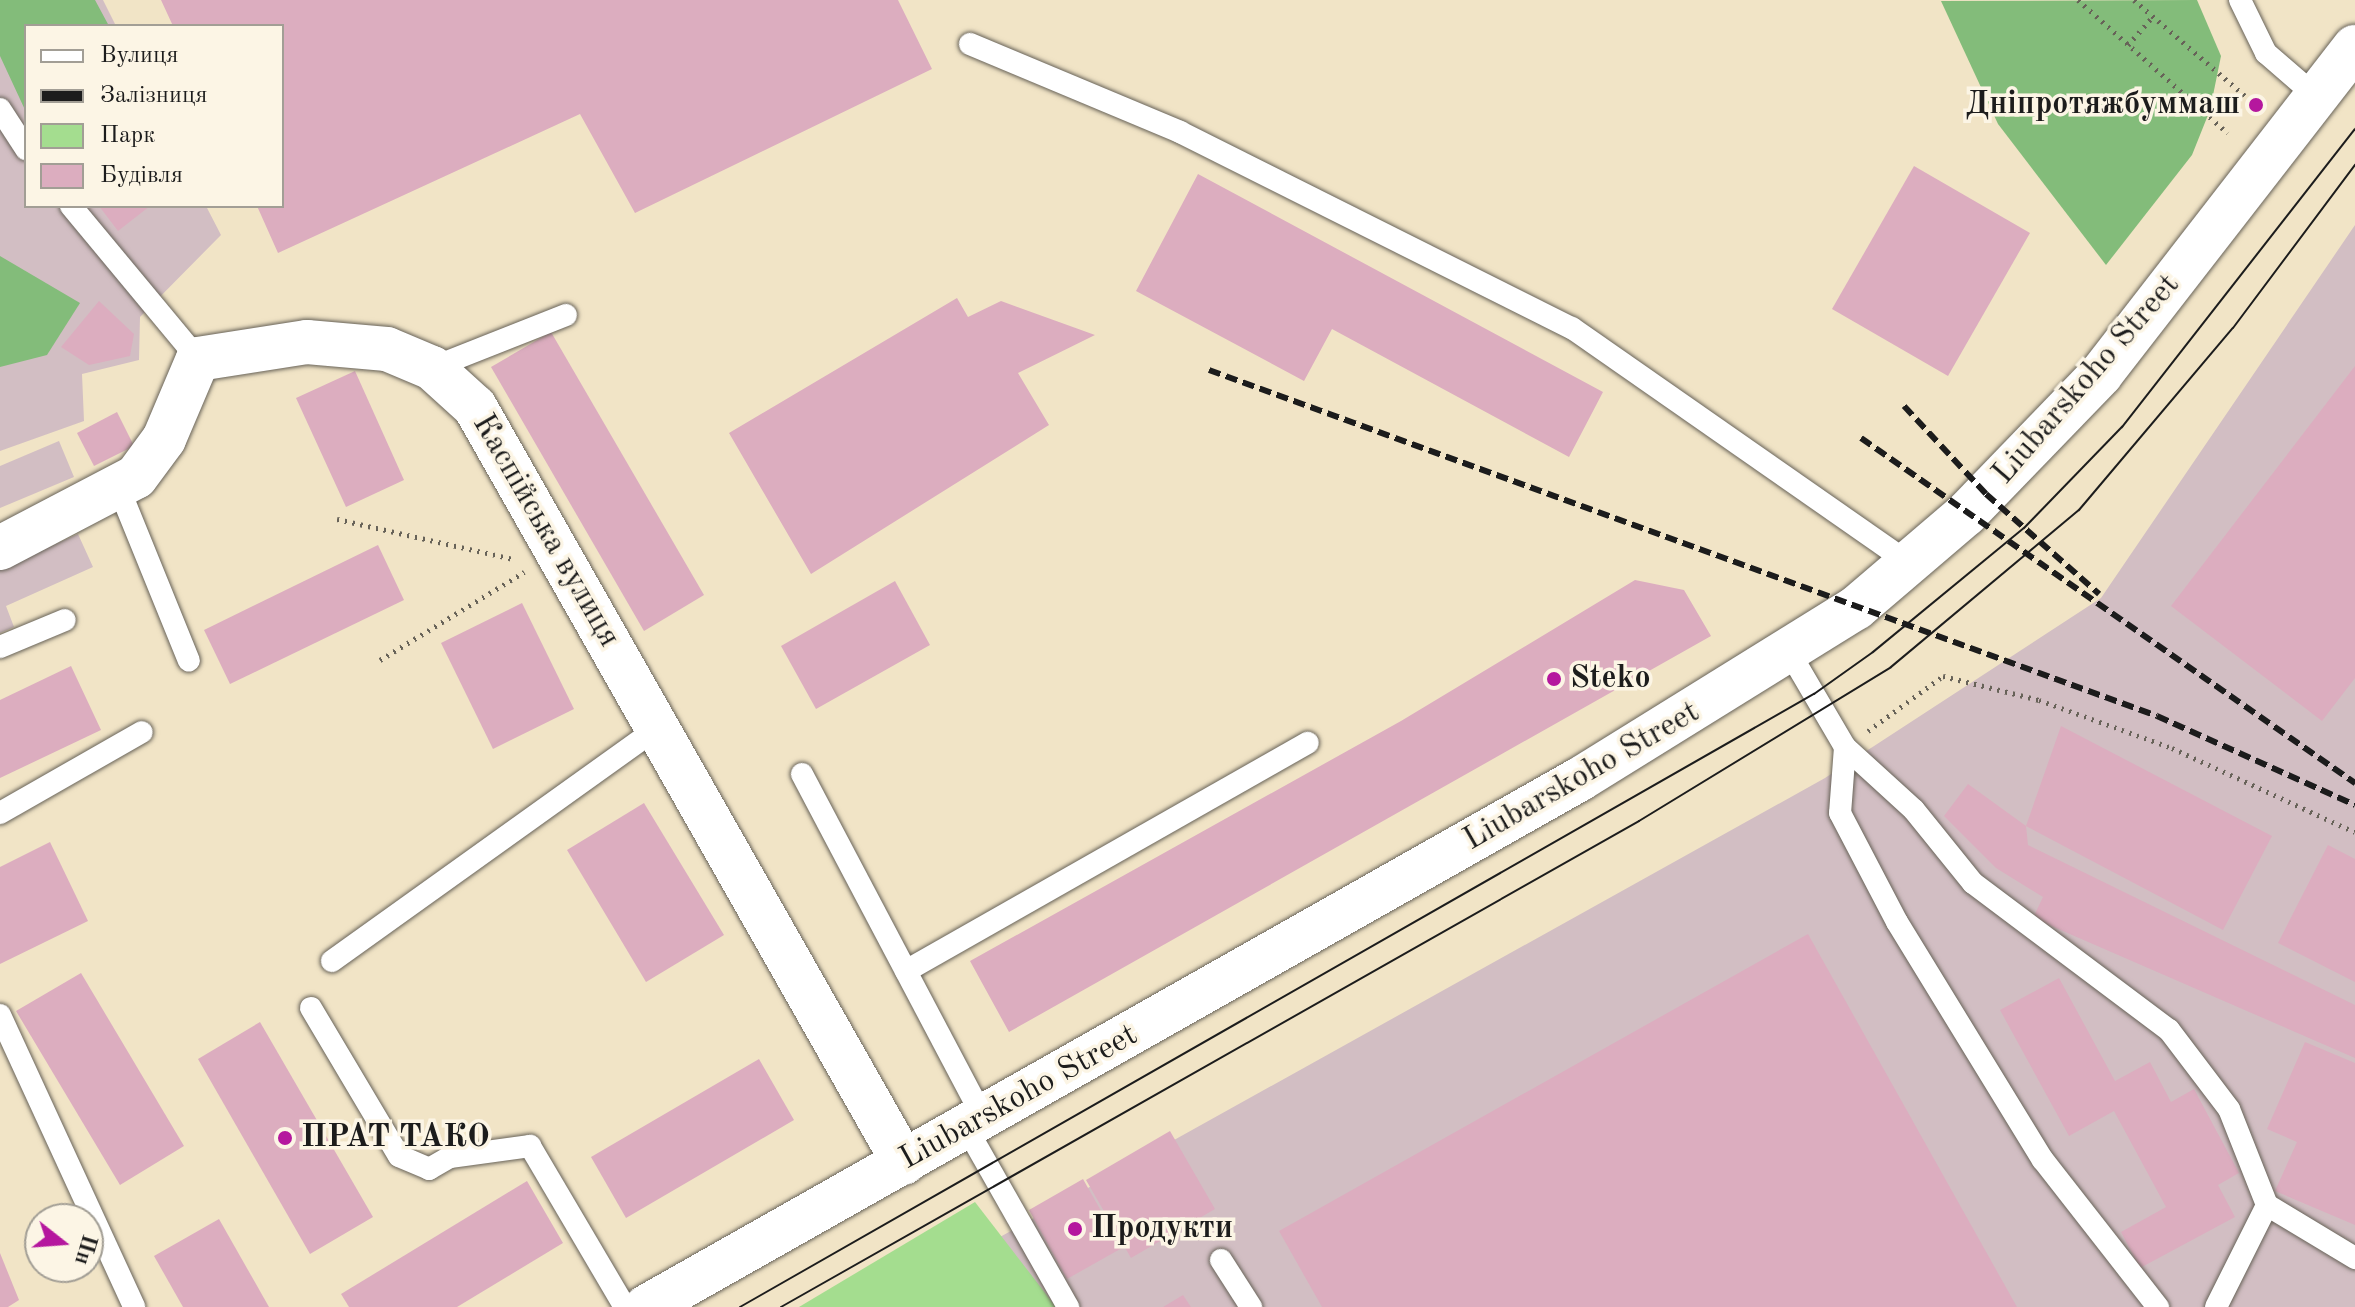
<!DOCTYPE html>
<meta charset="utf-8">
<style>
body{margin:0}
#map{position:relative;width:2355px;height:1307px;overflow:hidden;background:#f1e4c6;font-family:"Old Standard TT",serif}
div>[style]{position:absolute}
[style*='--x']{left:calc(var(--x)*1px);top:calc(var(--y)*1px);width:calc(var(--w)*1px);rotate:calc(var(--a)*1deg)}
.industrial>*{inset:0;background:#d2bec3}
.green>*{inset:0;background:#a4dd8f}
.forest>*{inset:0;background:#83bc7a}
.building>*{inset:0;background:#dcadbf}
.path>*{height:5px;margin-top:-2.5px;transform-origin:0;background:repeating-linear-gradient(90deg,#676258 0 2px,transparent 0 8px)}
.roads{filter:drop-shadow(0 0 2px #676258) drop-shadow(0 0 2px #676258)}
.service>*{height:22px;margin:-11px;padding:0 11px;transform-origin:11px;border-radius:11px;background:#fff}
.minor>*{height:44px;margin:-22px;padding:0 22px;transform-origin:22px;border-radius:22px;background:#fff}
.secondary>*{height:44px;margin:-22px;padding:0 22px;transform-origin:22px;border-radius:22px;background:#fff}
.tram>*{height:2px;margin:-1px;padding:0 1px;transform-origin:1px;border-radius:1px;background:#1c1c1c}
.rail>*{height:6px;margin-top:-3px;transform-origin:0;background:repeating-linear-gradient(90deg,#1c1c1c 0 12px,transparent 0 18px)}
.dots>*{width:22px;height:22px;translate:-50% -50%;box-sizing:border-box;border:4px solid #fcf5e5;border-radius:50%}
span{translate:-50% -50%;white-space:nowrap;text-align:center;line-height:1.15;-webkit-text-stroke:7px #fcf5e5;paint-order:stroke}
.poi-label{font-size:32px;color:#1c1c1c;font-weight:700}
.right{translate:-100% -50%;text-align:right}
.left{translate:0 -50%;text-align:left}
.street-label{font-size:32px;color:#1c1c1c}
.legend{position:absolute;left:24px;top:24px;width:260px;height:184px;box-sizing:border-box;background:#fcf5e5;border:2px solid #a29e95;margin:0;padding:10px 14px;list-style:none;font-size:24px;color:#1c1c1c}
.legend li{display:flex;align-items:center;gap:16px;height:40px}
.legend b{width:40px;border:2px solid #a29e95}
.north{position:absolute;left:24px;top:1203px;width:80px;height:80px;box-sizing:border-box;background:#fcf5e5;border:2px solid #a29e95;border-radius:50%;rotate:107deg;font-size:22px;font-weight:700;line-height:32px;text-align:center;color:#1c1c1c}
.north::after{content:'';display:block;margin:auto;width:28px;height:36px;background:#b5179e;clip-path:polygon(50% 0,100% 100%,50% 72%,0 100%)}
</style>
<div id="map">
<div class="industrial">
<div style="clip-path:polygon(0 0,103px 0,116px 26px,26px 26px,26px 206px,206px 206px,221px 235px,140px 317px,139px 360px,82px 374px,84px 421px,0 451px)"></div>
<div style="clip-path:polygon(2355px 225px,2355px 1307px,874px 1307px,1825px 778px,2101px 598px)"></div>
<div style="clip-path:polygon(59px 441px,74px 477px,0 508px,0 466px)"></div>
<div style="clip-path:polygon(78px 534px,93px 567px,6px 606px,14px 627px,0 633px,0 569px)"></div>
</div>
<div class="green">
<div style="clip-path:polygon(975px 1202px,1056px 1307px,799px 1307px)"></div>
</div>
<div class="forest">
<div style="clip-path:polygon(0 0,95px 0,109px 26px,26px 26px,26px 112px,0 56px)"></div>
<div style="clip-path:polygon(2197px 0,2221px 56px,2210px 110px,2192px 155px,2106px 265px,1998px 124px,1941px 1px)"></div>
<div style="clip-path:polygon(0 256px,80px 303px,47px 355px,0 367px)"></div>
</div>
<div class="building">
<div style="clip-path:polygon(161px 0,898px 0,932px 69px,635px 213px,580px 114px,278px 253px,257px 206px,282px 206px,282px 26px,173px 26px)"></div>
<div style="clip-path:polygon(1914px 166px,2030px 233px,1948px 376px,1832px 309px)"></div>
<div style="clip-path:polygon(1198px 174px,1603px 392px,1569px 457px,1332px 329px,1304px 381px,1136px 291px)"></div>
<div style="clip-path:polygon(99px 206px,150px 206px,118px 231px)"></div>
<div style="clip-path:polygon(957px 298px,968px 317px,1001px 301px,1095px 335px,1018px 373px,1049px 425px,811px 574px,729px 433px)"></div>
<div style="clip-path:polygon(99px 301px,134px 334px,130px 356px,89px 365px,61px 347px)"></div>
<div style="clip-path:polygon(551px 332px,704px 595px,644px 631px,491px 367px)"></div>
<div style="clip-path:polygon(2355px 366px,2355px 678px,2322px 721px,2171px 606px)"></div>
<div style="clip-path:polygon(355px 371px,404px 480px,346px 507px,296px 398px)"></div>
<div style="clip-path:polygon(117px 412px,134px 446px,94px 466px,77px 433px)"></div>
<div style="clip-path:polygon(378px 545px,404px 600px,230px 684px,204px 630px)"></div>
<div style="clip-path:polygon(1635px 580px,1684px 590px,1711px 636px,1009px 1032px,970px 961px,1401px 721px)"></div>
<div style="clip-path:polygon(895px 581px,930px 645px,816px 709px,781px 646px)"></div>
<div style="clip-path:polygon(522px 603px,574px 709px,493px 749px,441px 643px)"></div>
<div style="clip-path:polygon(71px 666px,101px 730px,0 778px,0 700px)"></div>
<div style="clip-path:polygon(2061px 726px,2272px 836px,2223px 930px,2026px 826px)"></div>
<div style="clip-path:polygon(1968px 784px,2026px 826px,2028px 845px,2355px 1005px,2355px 1058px,2033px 918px,2043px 897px,1996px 868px,1944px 816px)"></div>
<div style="clip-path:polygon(644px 803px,724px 935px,646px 982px,567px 850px)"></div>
<div style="clip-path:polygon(50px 842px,88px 921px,0 964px,0 867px)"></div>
<div style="clip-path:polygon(2328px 845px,2355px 859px,2355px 982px,2278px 943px)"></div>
<div style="clip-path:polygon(1808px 934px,2017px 1307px,1322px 1307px,1279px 1231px)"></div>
<div style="clip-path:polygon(81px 973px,184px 1146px,120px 1185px,16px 1011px)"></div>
<div style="clip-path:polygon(2059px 978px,2115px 1081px,2150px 1062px,2171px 1102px,2194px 1089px,2239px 1173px,2218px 1185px,2235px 1217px,2140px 1268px,2121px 1232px,2166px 1207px,2114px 1111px,2069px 1136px,2000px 1010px)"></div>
<div style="clip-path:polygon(260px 1022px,373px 1217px,310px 1254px,198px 1059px)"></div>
<div style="clip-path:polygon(2305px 1042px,2355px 1063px,2355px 1225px,2275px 1191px,2297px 1142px,2267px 1129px)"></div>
<div style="clip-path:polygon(759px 1059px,794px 1120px,626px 1218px,591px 1157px)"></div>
<div style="clip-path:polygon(1170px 1131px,1215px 1209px,1131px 1258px,1086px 1180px)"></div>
<div style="clip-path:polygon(1083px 1179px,1122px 1248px,1067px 1279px,1029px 1210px)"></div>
<div style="clip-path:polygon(527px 1181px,563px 1243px,457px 1307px,349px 1307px,341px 1294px)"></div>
<div style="clip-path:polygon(219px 1219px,269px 1307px,183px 1307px,154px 1256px)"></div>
<div style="clip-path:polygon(0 1253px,19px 1300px,8px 1307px,0 1307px)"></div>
<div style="clip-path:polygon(1183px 1295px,1191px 1307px,1163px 1307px)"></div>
</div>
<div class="path">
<div style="--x:2078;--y:0;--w:200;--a:41.6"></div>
<div style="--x:2134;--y:0;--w:156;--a:40.8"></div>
<div style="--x:2128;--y:45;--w:38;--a:-49"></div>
<div style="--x:337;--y:519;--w:180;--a:12.8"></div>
<div style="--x:380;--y:660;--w:169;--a:-31.4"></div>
<div style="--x:1868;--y:731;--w:93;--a:-36.3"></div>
<div style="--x:1943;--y:676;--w:99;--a:14"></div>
<div style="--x:2039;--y:700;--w:141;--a:19.8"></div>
<div style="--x:2172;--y:748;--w:201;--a:24.7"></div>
</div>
<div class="roads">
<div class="service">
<div style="--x:2240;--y:0;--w:59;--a:63.9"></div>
<div style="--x:2266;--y:53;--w:69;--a:40.9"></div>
<div style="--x:970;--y:44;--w:228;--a:22.7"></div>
<div style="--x:1180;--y:132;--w:438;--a:26.6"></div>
<div style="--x:1572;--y:328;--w:412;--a:34.9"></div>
<div style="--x:0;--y:109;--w:48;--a:57"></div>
<div style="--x:71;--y:206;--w:199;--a:50.3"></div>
<div style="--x:432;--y:368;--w:144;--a:-21.6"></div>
<div style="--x:120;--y:491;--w:183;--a:67.9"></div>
<div style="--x:0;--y:647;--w:70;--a:-22.6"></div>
<div style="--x:1791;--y:655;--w:107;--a:59.6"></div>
<div style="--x:1845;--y:747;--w:66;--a:94.3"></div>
<div style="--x:1840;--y:813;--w:123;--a:62.4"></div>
<div style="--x:1897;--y:922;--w:279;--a:58.5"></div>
<div style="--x:2043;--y:1160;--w:187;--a:52"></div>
<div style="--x:1845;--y:747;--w:93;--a:42.4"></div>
<div style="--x:1914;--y:810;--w:94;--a:51.1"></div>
<div style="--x:1973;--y:883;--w:245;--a:36.9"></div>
<div style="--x:2169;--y:1030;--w:99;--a:52.8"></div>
<div style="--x:2229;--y:1109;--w:103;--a:68.4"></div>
<div style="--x:2267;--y:1205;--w:103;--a:31.1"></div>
<div style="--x:802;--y:774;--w:390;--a:62.2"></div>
<div style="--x:0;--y:813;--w:163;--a:-29.7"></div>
<div style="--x:332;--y:961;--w:401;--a:-35.6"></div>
<div style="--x:906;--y:971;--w:462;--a:-29.6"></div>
<div style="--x:311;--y:1008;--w:172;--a:59.3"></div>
<div style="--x:399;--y:1156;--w:33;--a:23"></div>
<div style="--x:429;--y:1169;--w:24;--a:-30"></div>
<div style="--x:450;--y:1157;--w:81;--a:-7.8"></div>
<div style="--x:530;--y:1146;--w:187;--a:59.5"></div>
<div style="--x:0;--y:1015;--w:321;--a:65.3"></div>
<div style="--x:967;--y:1129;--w:205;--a:60.4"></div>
<div style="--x:1221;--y:1260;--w:56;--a:57.4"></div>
<div style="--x:2216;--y:1307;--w:114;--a:-63.4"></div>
</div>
<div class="minor">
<div style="--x:0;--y:548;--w:153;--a:-27.6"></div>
<div style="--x:136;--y:477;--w:47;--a:-53.6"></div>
<div style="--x:164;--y:439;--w:87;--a:-67"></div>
<div style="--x:198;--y:359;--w:110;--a:-8.9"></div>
<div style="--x:307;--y:342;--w:80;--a:5"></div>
<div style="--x:387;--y:349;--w:49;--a:22.9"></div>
<div style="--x:432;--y:368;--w:58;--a:42.2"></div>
<div style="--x:475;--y:407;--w:869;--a:60.43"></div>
</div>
<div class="secondary">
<div style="--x:646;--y:1307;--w:1073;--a:-29.48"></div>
<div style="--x:1580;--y:779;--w:325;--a:-31.8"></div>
<div style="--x:1856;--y:608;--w:145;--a:-40.5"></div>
<div style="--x:1966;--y:514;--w:194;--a:-46"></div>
<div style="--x:2101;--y:374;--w:414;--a:-52.2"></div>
</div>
</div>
<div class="tram">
<div style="--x:740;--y:1307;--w:1237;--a:-29.72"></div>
<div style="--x:1814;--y:694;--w:72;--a:-35.4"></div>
<div style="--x:1873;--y:652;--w:195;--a:-39.4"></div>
<div style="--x:2024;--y:528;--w:141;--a:-45.9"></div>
<div style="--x:2122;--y:427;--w:378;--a:-52"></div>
<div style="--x:781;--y:1307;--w:986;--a:-29.53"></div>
<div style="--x:1639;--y:821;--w:295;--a:-31.4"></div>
<div style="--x:1891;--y:667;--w:245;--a:-39.9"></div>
<div style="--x:2079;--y:510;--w:238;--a:-49.8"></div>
<div style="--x:2233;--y:328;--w:204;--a:-53.2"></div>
</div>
<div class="rail">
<div style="--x:1209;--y:370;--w:1009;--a:20.05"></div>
<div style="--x:2157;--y:716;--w:217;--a:24.2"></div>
<div style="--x:1904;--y:406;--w:120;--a:47"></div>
<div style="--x:1986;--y:494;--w:151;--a:41.5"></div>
<div style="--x:1861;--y:438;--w:603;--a:34.93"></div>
</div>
<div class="dots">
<div style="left:2256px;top:105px;background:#b5179e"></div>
<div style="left:1554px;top:679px;background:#b5179e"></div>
<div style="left:285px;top:1138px;background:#b5179e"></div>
<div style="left:1075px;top:1229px;background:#b5179e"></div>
</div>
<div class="poi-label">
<span class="right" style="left:2240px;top:105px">Дніпротяжбуммаш</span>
<span class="left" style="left:1570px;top:679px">Steko</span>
<span class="left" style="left:301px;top:1138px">ПРАТ ТАКО</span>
<span class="left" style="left:1091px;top:1229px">Продукти</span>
</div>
<div class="street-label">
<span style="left:2087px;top:380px;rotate:-49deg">Liubarskoho Street</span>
<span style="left:545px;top:531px;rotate:60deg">Каспійська вулиця</span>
<span style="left:1582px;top:777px;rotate:-30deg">Liubarskoho Street</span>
<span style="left:1019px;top:1098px;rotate:-29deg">Liubarskoho Street</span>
</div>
<ul class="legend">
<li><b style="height:10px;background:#fff"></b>Вулиця</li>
<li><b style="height:10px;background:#1c1c1c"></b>Залізниця</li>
<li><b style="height:22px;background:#a4dd8f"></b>Парк</li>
<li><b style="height:22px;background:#dcadbf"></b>Будівля</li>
</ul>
<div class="north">Пн</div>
</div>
